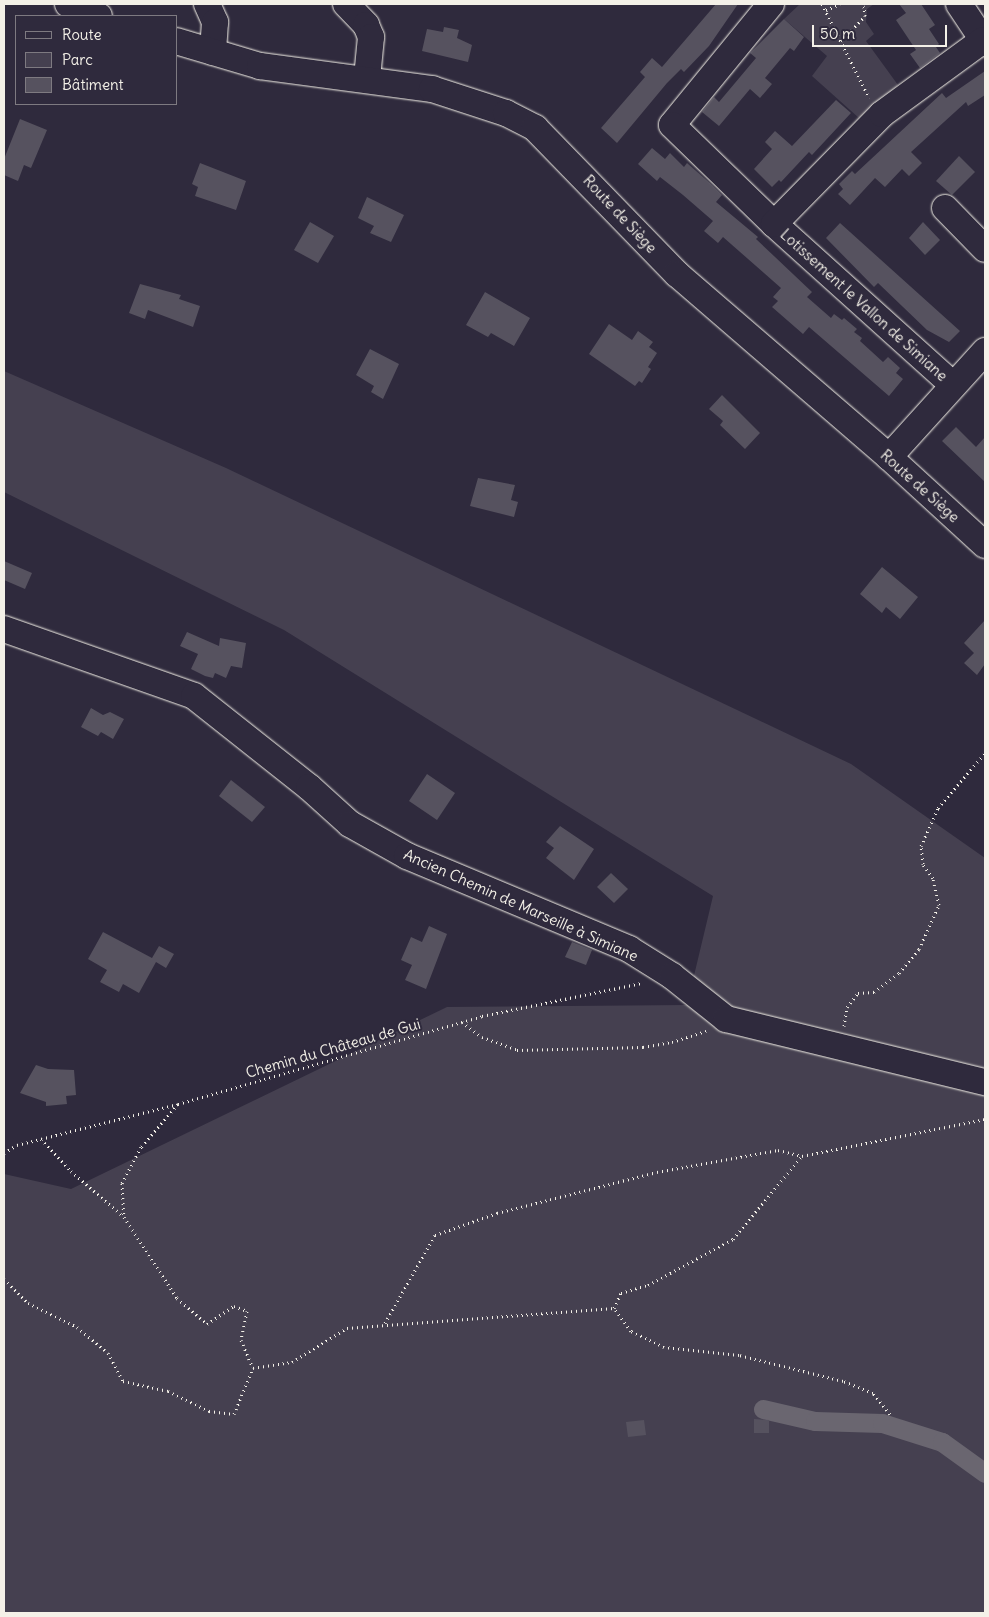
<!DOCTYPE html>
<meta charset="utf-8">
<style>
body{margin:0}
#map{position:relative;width:989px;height:1617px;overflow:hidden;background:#2f2a3d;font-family:Delius,sans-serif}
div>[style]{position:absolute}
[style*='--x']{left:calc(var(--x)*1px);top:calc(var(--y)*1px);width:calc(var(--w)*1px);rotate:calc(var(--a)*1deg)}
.green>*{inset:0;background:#454050}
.canal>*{height:19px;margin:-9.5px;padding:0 9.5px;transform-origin:9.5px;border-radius:9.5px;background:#6a6670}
.building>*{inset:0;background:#56525f}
.path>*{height:3px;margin-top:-1.5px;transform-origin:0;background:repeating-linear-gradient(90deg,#f4f1e8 0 1px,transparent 0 5px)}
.roads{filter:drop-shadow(0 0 1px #f4f1e8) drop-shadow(0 0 1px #f4f1e8)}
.minor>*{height:26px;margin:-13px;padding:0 13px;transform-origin:13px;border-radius:13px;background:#2f2a3d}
span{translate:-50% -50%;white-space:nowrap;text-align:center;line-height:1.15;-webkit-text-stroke:4px #2f2a3d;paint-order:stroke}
.street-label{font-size:15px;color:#f4f1e8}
.frame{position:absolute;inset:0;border:5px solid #f4f1e8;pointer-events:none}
.legend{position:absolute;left:15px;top:15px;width:162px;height:90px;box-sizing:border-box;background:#2f2a3d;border:1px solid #7e7a81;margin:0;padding:6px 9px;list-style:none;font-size:15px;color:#f4f1e8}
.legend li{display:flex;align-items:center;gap:10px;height:25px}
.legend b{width:25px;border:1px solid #7e7a81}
.scale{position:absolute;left:812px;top:25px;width:135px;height:22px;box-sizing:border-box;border:2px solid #f4f1e8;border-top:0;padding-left:6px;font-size:15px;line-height:18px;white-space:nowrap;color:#f4f1e8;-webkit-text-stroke:4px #2f2a3d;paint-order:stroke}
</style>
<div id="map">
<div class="green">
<div style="clip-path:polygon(800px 4px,874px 4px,867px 9px,866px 22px,874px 34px,866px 41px,898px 85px,859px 118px,812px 76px,827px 56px,784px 19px)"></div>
<div style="clip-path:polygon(4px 371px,226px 468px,851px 764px,985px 858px,985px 1613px,4px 1613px,4px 1174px,71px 1189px,447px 1007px,687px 1005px,713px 896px,284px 630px,4px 492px)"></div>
</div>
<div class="canal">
<div style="--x:763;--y:1409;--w:53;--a:13"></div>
<div style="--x:815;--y:1421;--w:67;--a:1.7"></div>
<div style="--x:882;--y:1423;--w:63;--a:17.6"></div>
<div style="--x:942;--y:1442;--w:53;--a:35.8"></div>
</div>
<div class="building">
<div style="clip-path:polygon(716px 4px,738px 4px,709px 46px,684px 72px,681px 69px,667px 83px,617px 143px,601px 128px,645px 77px,640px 72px,652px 58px,662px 67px)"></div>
<div style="clip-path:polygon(899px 4px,921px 4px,935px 25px,929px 29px,939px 44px,936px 47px,940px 53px,920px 68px,910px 54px,916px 50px,896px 20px,906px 13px)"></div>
<div style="clip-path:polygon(784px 19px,804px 37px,794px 51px,790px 48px,765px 78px,772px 84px,760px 98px,750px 89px,719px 126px,702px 112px,714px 97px,719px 102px,756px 58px,750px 53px)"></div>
<div style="clip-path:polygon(444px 27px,459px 30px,457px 38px,472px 45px,468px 62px,422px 51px,427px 29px,443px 32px)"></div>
<div style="clip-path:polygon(985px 71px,985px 95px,968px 106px,966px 102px,911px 152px,922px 163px,909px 176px,902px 169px,885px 187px,875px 178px,850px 205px,838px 194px,843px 189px,839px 184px,852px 171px,855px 174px,942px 93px,946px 98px)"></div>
<div style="clip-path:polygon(836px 100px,851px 113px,812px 155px,809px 152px,781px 182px,779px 180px,772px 187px,754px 169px,772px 149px,765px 142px,775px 131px,792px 146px)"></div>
<div style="clip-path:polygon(20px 119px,47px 130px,31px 168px,24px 165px,18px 181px,4px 175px,4px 159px)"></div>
<div style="clip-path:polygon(652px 148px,665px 159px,670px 153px,684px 167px,687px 163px,712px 185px,722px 195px,716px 202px,758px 237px,756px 239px,812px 292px,807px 297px,831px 318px,834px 314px,842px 320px,844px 318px,857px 329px,854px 332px,862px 338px,860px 341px,883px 362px,888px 357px,900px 368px,896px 373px,903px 379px,889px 396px,809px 327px,803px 334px,772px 307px,778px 301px,773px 297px,781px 288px,723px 237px,718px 243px,704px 231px,713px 221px,683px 195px,660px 177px,657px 181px,638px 164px)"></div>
<div style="clip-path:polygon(959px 156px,975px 172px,952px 195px,936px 181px)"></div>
<div style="clip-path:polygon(200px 163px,246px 181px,236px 210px,195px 196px,198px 187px,192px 184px)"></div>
<div style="clip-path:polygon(367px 197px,404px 215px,391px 242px,370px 233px,374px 226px,358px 218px)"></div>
<div style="clip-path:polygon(310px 222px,334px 236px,318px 263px,294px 250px)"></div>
<div style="clip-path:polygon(923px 222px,940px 240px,925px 255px,909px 238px)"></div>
<div style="clip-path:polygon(840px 223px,960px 331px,949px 342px,927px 330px,878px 283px,874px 287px,826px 238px)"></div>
<div style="clip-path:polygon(140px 284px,181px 295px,179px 299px,200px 306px,193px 327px,148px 310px,145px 319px,129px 313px)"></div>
<div style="clip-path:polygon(485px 292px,530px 318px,514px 346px,491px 333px,488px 337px,466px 325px)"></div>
<div style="clip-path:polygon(609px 324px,632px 340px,638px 331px,653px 342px,649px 347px,657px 353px,648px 367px,651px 369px,642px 383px,639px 381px,635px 386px,589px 354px)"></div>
<div style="clip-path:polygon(370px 349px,399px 364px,383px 399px,371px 392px,374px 386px,356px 375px)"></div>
<div style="clip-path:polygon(722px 395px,760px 433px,745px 449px,720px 425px,723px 421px,709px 409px)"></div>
<div style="clip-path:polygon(956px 427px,976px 447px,985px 437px,985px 482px,942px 441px)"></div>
<div style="clip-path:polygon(478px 478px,515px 485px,511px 500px,518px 502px,514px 517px,470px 506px)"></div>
<div style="clip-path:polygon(4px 561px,32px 573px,25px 589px,4px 580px)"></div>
<div style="clip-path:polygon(882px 567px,918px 597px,900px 619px,886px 607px,882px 613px,860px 594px)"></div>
<div style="clip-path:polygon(985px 620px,985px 664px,977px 675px,964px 663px,974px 653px,964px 643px)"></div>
<div style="clip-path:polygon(187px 632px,219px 646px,220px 638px,246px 643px,242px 668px,231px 666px,226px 678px,215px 673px,213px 678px,205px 676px,191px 669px,198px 654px,180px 646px)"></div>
<div style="clip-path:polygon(91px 708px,103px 715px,110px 712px,124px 719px,113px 739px,101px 732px,98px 736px,81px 727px)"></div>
<div style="clip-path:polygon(427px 774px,455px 793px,437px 820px,409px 801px)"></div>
<div style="clip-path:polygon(231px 780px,265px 807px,252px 822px,219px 796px)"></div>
<div style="clip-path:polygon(560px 826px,594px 849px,574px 880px,546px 858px,554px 848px,546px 842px)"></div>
<div style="clip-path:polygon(611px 873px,628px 889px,614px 903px,597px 887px)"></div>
<div style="clip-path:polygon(429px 926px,447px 934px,426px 989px,405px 980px,412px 965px,401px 960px,411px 937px,422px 942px)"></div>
<div style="clip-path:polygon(103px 932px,152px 958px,159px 946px,174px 954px,166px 968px,156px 962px,139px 993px,123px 984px,119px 992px,100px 982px,107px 970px,88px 959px)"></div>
<div style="clip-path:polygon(572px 942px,592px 950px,586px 965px,565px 957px)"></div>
<div style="clip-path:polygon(36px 1065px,48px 1069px,74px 1070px,76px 1095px,66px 1096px,67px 1104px,46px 1106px,46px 1102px,20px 1093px)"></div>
<div style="clip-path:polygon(754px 1419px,769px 1420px,769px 1433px,754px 1433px)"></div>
<div style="clip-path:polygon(644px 1420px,646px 1435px,628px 1437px,626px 1422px)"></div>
</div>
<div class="path">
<div style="--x:822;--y:4;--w:105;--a:63.4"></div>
<div style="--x:826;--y:10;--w:15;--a:-23"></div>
<div style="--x:841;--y:41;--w:35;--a:-46"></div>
<div style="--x:865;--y:16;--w:9;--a:-96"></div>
<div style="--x:864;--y:7;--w:5;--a:-143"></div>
<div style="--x:462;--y:1022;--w:25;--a:37"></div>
<div style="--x:482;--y:1037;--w:37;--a:20"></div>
<div style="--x:517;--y:1050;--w:126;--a:-1.4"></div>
<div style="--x:643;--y:1047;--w:29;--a:-10"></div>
<div style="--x:672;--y:1042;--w:36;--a:-18"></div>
<div style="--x:844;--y:1026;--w:19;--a:-81"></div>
<div style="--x:847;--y:1007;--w:18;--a:-52"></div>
<div style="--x:858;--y:993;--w:16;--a:-4"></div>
<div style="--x:874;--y:992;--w:31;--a:-37"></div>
<div style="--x:899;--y:973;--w:31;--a:-50"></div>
<div style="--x:919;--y:949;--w:48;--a:-65.6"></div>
<div style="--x:939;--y:905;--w:28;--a:-103"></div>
<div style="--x:933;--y:878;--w:17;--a:-126"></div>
<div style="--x:923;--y:864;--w:18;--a:-96"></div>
<div style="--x:921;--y:846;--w:42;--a:-65.9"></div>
<div style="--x:938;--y:808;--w:72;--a:-49.5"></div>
<div style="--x:178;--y:1104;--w:57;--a:130.7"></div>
<div style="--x:141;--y:1147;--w:41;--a:117.8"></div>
<div style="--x:122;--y:1183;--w:34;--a:87"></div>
<div style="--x:124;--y:1217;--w:97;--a:56.8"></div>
<div style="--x:177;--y:1298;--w:40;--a:41"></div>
<div style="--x:207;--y:1324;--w:32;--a:-34"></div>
<div style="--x:234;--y:1306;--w:14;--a:21"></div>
<div style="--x:247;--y:1311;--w:30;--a:102"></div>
<div style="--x:241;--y:1340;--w:30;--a:67"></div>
<div style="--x:253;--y:1368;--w:39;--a:-9"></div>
<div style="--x:292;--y:1362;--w:65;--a:-31.7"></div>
<div style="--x:347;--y:1328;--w:268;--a:-4.3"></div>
<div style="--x:41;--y:1139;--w:44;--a:46.8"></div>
<div style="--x:71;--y:1171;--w:70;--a:41"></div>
<div style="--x:4;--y:1153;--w:15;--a:-32"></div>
<div style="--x:17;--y:1145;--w:166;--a:-14.3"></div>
<div style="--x:178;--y:1104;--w:316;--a:-16.1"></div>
<div style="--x:482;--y:1016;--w:163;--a:-11.7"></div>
<div style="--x:4;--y:1279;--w:34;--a:45"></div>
<div style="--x:28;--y:1303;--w:55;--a:26.1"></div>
<div style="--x:77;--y:1327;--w:40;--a:40"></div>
<div style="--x:108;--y:1353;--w:32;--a:62"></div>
<div style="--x:123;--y:1381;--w:46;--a:12.5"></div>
<div style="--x:168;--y:1391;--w:46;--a:26"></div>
<div style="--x:209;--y:1411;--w:25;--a:7"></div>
<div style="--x:234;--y:1414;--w:50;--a:-67.6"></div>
<div style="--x:385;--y:1323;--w:101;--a:-60.4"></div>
<div style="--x:435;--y:1235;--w:66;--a:-19.5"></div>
<div style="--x:497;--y:1213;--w:165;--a:-14.4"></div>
<div style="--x:657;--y:1172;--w:123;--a:-10.3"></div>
<div style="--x:778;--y:1150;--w:25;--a:14"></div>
<div style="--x:890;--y:1414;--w:27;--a:-129"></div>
<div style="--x:873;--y:1393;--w:32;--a:-158"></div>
<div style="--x:843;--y:1381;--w:107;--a:-166"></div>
<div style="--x:739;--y:1355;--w:75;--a:-173.9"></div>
<div style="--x:664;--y:1347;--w:37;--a:-154"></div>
<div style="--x:631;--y:1331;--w:29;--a:-126"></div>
<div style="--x:614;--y:1308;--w:17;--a:-65"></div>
<div style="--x:621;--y:1293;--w:28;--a:-17"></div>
<div style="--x:648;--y:1285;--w:97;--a:-28.4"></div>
<div style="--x:733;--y:1239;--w:108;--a:-50.3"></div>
<div style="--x:802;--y:1156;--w:187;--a:-11.4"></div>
</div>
<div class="roads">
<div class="minor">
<div style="--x:68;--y:4;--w:33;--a:21"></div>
<div style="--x:207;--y:4;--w:20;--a:66"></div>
<div style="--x:215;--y:22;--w:30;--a:94"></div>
<div style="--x:346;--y:4;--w:29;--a:46"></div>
<div style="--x:366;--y:25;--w:13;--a:67"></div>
<div style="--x:371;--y:37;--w:41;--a:95.6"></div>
<div style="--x:771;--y:4;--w:156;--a:129.3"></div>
<div style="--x:672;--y:125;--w:142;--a:44.1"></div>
<div style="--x:959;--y:4;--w:47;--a:56.3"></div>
<div style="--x:176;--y:41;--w:88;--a:16.6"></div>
<div style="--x:260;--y:66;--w:174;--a:7.6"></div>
<div style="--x:432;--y:89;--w:78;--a:18"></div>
<div style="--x:506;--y:113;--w:33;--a:27"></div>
<div style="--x:535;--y:128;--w:204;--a:45.8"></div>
<div style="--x:677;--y:274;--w:280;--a:40.8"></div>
<div style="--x:889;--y:457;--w:130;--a:42.5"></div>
<div style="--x:945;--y:208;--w:57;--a:45.7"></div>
<div style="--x:953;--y:385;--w:241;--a:-138"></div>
<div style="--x:774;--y:224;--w:154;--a:-45.5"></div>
<div style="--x:882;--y:114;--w:125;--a:-36.2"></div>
<div style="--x:889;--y:457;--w:143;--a:-47.8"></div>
<div style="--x:4;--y:629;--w:201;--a:19.4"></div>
<div style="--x:194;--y:696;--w:147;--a:38.4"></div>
<div style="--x:309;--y:787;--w:55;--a:42.1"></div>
<div style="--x:350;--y:824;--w:65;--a:29.3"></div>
<div style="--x:407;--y:856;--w:241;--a:22.7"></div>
<div style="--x:629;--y:949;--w:51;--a:32.1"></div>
<div style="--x:672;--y:976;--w:69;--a:38.5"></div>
<div style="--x:726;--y:1019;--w:267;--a:13.7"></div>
</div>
</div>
<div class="street-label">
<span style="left:620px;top:214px;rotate:47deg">Route de Siège</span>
<span style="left:864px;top:305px;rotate:42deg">Lotissement le Vallon de Simiane</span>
<span style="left:920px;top:486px;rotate:42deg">Route de Siège</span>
<span style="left:521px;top:905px;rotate:24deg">Ancien Chemin de Marseille à Simiane</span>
<span style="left:333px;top:1048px;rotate:-16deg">Chemin du Château de Gui</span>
</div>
<div class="frame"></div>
<ul class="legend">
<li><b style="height:6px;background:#2f2a3d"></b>Route</li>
<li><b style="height:14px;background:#454050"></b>Parc</li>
<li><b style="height:14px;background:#56525f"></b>Bâtiment</li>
</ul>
<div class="scale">50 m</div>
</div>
